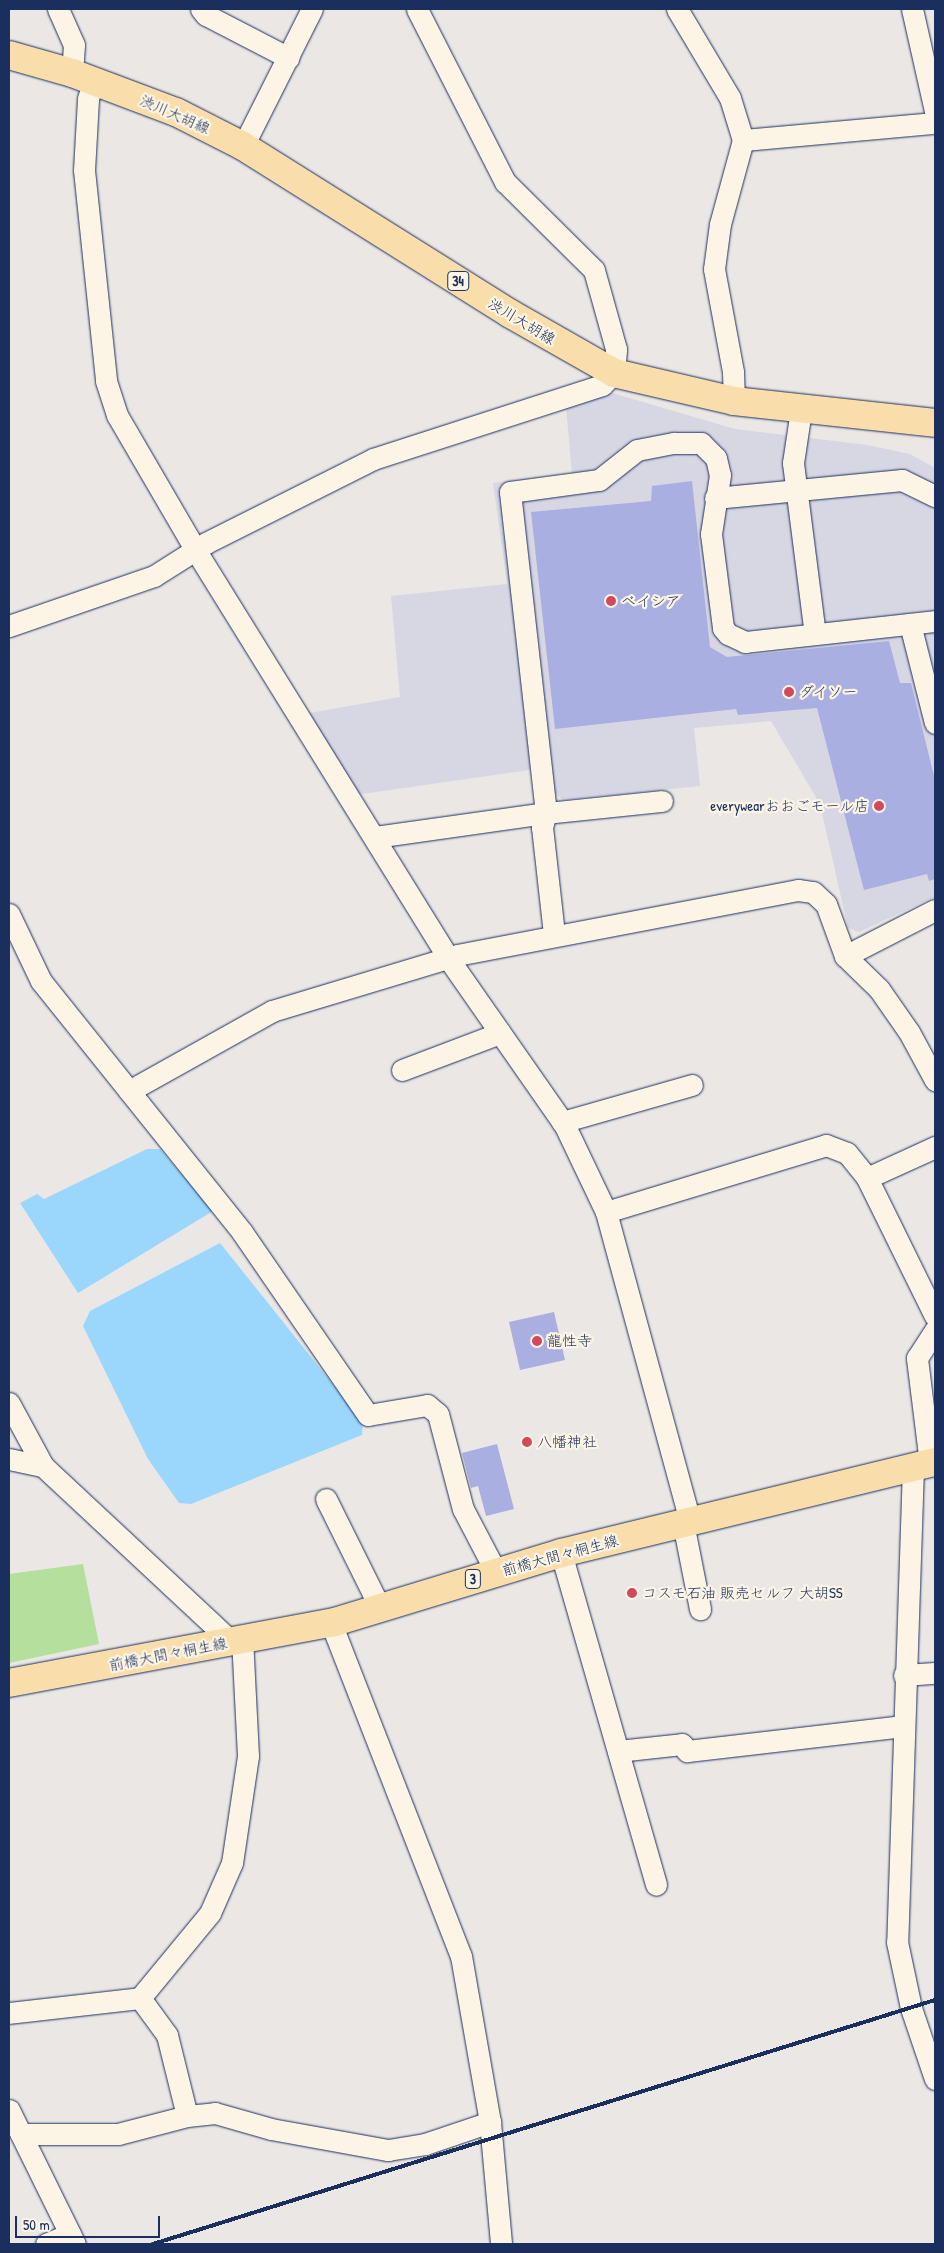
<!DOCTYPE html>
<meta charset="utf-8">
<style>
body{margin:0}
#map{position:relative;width:944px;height:2253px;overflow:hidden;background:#ebe7e4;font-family:"Patrick Hand","Klee One",sans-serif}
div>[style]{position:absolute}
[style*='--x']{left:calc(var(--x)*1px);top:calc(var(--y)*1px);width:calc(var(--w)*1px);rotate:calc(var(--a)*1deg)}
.built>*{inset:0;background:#d7d6e3}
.green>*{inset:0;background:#b4df9d}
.water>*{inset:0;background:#9bd7fc}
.building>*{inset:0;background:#a9afe0}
.roads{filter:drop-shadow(0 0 1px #1b2f5e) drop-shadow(0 0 1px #1b2f5e)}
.minor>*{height:21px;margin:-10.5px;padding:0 10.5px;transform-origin:10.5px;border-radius:10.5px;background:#fcf5e5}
.major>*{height:28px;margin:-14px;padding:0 14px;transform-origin:14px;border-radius:14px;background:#f9deab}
.rail>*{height:4px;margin:-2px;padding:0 2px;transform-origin:2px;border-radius:2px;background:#1b2f5e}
.dots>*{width:14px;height:14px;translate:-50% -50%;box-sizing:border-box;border:2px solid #fcf5e5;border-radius:50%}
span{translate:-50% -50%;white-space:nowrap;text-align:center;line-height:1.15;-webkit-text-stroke:4.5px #fcf5e5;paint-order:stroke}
.shield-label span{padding:1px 4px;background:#fcf5e5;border:1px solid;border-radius:4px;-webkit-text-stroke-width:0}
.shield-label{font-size:14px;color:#1b2f5e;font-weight:700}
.street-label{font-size:15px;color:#1b2f5e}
.poi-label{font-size:15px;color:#1b2f5e}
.left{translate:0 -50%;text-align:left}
.right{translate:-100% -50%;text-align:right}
.frame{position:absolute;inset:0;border:10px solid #1b2f5e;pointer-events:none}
.scale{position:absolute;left:15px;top:2216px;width:145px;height:22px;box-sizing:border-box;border:2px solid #1b2f5e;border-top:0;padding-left:6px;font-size:15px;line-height:18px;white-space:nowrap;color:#1b2f5e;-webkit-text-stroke:4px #fcf5e5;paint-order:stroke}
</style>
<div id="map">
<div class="built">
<div style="clip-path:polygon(609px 392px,735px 429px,867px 445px,910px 454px,935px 468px,935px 897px,859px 932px,848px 928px,820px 804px,771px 721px,694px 728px,700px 786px,563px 800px,553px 792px,550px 767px,355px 795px,304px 714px,400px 697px,391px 596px,507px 584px,493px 483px,572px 474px,566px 406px)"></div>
</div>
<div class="green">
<div style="clip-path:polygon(83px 1564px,99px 1644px,9px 1663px,9px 1574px)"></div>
</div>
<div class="water">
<div style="clip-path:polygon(147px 1149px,160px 1149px,213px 1211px,78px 1293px,20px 1203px,37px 1194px,44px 1199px)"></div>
<div style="clip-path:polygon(220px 1243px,363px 1422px,362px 1435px,191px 1504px,179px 1503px,148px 1459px,83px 1326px,90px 1311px)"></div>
</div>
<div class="building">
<div style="clip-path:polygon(692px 481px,710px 647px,727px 657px,889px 641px,900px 683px,911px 683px,935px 780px,935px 879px,929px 881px,927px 874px,864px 890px,817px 708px,738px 715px,736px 709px,555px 729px,531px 512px,651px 501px,652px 486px)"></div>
<div style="clip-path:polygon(554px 1312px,565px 1360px,520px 1370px,509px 1322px)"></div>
<div style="clip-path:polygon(497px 1444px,514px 1509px,486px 1516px,478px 1486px,471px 1488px,462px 1453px)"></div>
</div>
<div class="roads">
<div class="minor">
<div style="--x:58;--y:9;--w:39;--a:66"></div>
<div style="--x:74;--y:45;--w:28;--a:94"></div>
<div style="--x:201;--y:9;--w:8;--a:50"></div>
<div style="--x:206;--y:15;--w:93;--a:27.4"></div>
<div style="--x:677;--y:9;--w:104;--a:59.2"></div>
<div style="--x:730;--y:98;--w:44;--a:72.8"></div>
<div style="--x:743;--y:140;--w:87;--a:105.3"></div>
<div style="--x:720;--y:224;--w:45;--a:97.6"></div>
<div style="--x:714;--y:269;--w:105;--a:79.5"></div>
<div style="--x:733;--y:372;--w:29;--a:88"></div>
<div style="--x:912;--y:9;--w:105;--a:77.3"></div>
<div style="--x:94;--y:80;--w:20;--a:108"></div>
<div style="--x:88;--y:99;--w:71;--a:93.2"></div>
<div style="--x:84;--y:170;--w:212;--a:84"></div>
<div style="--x:106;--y:381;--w:36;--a:72"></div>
<div style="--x:117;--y:415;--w:157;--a:59.8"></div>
<div style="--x:196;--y:551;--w:479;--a:58.2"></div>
<div style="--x:448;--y:958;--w:205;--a:55.1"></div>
<div style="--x:565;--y:1126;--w:95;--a:64.5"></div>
<div style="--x:606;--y:1212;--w:320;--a:74.8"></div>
<div style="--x:743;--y:140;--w:193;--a:-5.1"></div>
<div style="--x:243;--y:146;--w:153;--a:-63.3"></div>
<div style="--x:801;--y:410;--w:54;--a:98.6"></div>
<div style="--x:793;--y:463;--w:172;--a:82.7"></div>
<div style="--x:715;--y:498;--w:188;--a:-5.5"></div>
<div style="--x:902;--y:480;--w:37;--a:26"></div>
<div style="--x:910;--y:624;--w:102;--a:75.8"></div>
<div style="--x:9;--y:626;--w:153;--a:-19"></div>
<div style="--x:154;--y:576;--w:62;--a:-32.4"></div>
<div style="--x:206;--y:543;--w:187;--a:-26.7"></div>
<div style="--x:373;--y:459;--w:241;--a:-17.9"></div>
<div style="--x:602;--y:385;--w:17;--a:-45"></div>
<div style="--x:614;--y:373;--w:24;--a:-85"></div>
<div style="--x:616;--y:349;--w:82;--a:-105.6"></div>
<div style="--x:594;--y:270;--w:125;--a:-135.3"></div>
<div style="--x:505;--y:182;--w:194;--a:-117"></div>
<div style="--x:662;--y:801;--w:117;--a:174.1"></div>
<div style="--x:546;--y:813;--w:323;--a:-96.4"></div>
<div style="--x:510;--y:492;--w:90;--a:-7.7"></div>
<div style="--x:599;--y:480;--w:48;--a:-38.3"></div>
<div style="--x:637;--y:450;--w:38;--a:-11"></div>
<div style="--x:674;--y:443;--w:27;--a:0"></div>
<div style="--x:701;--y:443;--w:21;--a:45"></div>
<div style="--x:716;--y:458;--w:17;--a:77"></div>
<div style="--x:720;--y:475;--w:60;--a:98.7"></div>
<div style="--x:711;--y:534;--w:95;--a:82.7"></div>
<div style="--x:723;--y:628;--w:8;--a:50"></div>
<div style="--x:728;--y:634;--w:19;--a:25"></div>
<div style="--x:745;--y:642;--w:191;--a:-6.3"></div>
<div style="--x:375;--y:837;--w:173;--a:-8"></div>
<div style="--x:546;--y:813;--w:15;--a:106"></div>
<div style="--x:542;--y:827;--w:108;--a:83.6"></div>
<div style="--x:9;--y:914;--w:74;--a:64.5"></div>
<div style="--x:41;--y:981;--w:322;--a:51.3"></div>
<div style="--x:242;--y:1232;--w:222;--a:55.5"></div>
<div style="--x:368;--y:1415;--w:60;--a:-9.6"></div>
<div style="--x:427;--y:1405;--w:14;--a:39"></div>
<div style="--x:438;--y:1414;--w:98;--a:75.3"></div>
<div style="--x:463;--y:1509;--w:71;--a:62.4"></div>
<div style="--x:845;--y:956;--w:101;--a:-27.1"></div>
<div style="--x:402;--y:1070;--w:105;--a:-20.7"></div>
<div style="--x:129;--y:1091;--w:164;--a:-29.2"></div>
<div style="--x:272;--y:1011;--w:193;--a:-16.8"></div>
<div style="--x:457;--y:955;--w:347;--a:-10.8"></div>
<div style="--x:798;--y:890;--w:15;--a:8"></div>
<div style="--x:813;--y:892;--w:18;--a:43"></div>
<div style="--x:826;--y:904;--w:55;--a:69.9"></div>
<div style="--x:845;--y:956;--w:47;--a:44.1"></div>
<div style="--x:879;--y:989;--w:52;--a:55.1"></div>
<div style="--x:909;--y:1032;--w:55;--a:61.6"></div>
<div style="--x:562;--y:1122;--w:135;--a:-15.9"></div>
<div style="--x:867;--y:1178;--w:75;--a:-24.5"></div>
<div style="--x:606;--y:1212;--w:230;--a:-16.9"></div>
<div style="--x:826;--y:1145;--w:22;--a:21"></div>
<div style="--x:847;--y:1153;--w:32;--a:51"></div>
<div style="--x:867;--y:1178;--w:154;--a:63.8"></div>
<div style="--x:9;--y:1403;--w:72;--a:61.6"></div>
<div style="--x:43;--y:1466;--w:258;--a:43"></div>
<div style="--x:9;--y:1459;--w:35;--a:12"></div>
<div style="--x:930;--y:1463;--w:106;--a:-97.1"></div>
<div style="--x:917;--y:1358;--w:33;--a:-57"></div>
<div style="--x:913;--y:1467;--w:475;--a:91.9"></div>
<div style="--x:897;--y:1942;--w:67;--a:78"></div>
<div style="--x:911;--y:2008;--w:75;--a:71.3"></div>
<div style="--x:326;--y:1499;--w:122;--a:63.6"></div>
<div style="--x:683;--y:1523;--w:88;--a:78.8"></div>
<div style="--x:561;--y:1553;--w:345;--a:74"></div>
<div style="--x:331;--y:1623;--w:357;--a:68.7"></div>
<div style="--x:461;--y:1956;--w:169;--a:80.1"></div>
<div style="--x:490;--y:2122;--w:122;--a:84.8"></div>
<div style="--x:904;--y:1675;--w:31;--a:-4"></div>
<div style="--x:618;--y:1751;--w:64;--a:-6.2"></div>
<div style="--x:682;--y:1744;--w:9;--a:54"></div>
<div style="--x:687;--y:1751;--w:216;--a:-6.6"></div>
<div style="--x:140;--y:1998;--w:46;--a:53.9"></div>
<div style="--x:167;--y:2035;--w:83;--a:76.1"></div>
<div style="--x:9;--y:2013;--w:132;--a:-6.5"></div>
<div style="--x:140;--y:1998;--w:110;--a:-50.5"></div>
<div style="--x:210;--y:1913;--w:55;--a:-66.3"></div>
<div style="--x:232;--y:1863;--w:108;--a:-81.5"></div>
<div style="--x:248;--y:1756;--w:117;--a:-92.9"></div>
<div style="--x:9;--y:2110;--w:149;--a:63.8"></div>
<div style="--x:21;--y:2134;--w:97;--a:0"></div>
<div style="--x:118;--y:2134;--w:71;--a:-14.6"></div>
<div style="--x:187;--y:2116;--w:28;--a:-6"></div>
<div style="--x:215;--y:2113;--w:58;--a:15.9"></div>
<div style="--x:271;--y:2129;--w:119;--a:10.2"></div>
<div style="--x:388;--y:2150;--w:37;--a:-9"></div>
<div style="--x:425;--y:2144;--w:69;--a:-18.7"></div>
<div style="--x:46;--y:2244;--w:26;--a:-23"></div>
</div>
<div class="major">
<div style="--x:9;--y:55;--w:66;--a:15.9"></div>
<div style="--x:72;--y:73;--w:111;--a:20.6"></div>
<div style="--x:176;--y:112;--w:75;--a:26.9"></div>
<div style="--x:243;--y:146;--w:314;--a:32.1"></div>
<div style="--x:509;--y:313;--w:121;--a:29.7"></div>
<div style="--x:614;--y:373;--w:123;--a:13.1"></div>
<div style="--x:734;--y:401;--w:202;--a:6.2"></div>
<div style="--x:9;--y:1683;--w:328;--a:-10.6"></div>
<div style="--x:331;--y:1623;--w:240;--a:-16.9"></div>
<div style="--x:561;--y:1553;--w:385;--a:-13.7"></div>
</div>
</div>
<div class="rail">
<div style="--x:153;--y:2244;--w:819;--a:-17.33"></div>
</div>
<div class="dots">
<div style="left:611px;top:601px;background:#d1495b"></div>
<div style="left:789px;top:692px;background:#d1495b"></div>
<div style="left:879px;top:806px;background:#d1495b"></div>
<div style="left:537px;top:1341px;background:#d1495b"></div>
<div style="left:527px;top:1442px;background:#d1495b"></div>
<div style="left:632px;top:1593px;background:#d1495b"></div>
</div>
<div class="shield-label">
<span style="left:458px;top:281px">34</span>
<span style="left:473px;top:1579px">3</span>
</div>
<div class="street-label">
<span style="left:175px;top:114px;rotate:24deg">渋川大胡線</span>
<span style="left:522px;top:321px;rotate:31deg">渋川大胡線</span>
<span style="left:560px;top:1555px;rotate:-15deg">前橋大間々桐生線</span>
<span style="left:168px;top:1654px;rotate:-11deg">前橋大間々桐生線</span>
</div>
<div class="poi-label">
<span class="left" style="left:621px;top:601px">ベイシア</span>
<span class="left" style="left:799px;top:692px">ダイソー</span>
<span class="right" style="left:869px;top:806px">everywearおおごモール店</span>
<span class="left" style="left:547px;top:1341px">龍性寺</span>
<span class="left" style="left:537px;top:1442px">八幡神社</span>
<span class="left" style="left:642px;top:1593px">コスモ石油 販売セルフ 大胡SS</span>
</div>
<div class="frame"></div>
<div class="scale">50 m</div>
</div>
